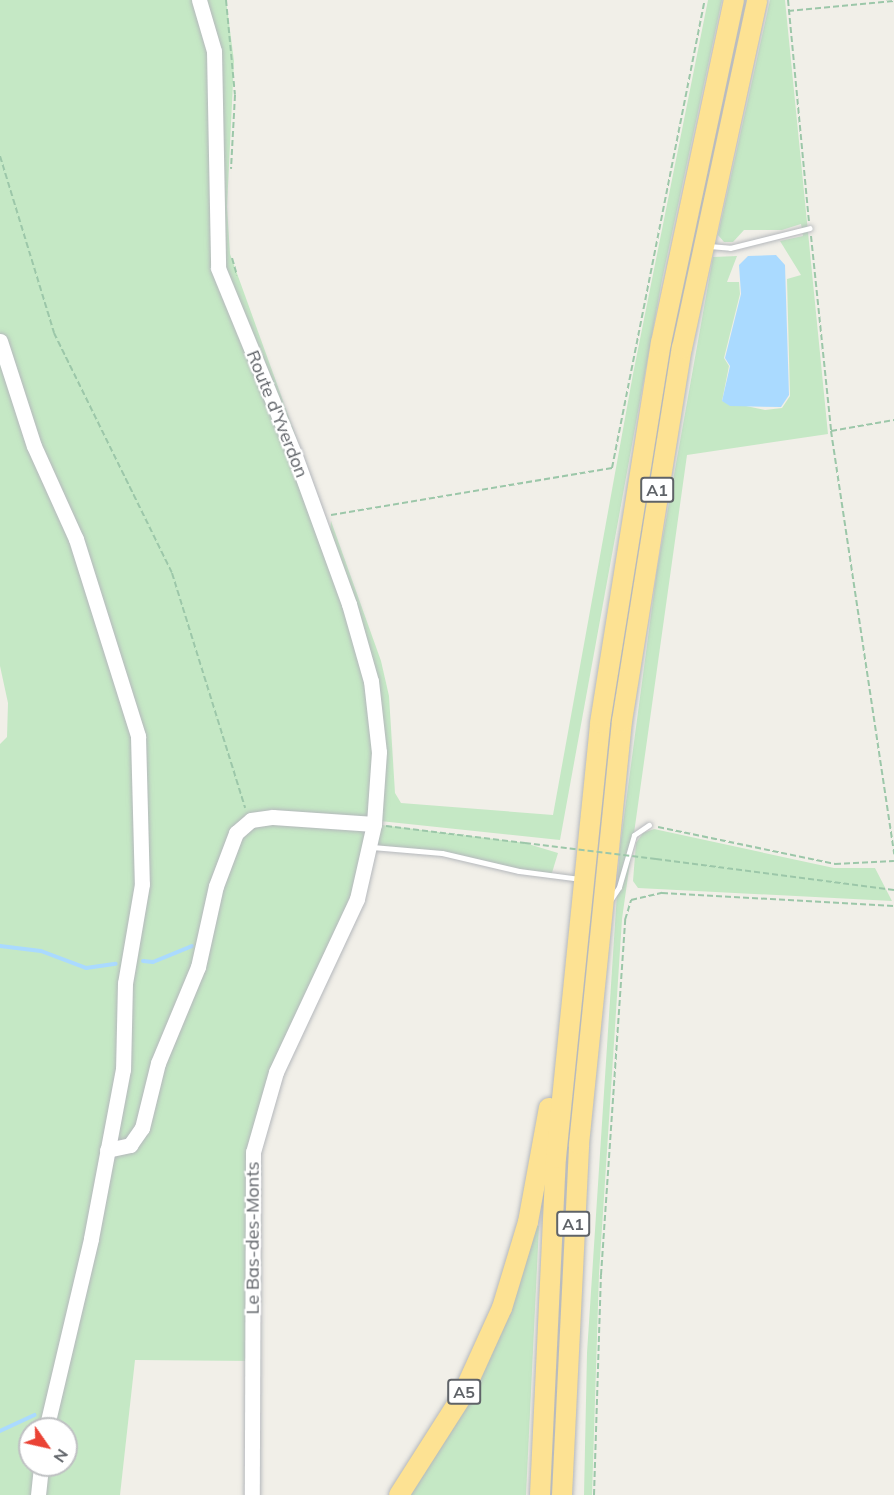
<!DOCTYPE html>
<style>
body{margin:0}
#map{position:relative;width:894px;height:1495px;overflow:hidden;background:#f1efe8;font-family:Mulish,sans-serif}
div>[style]{position:absolute}
[style*='--x']{left:calc(var(--x)*1px);top:calc(var(--y)*1px);width:calc(var(--w)*1px);rotate:calc(var(--a)*1deg)}
.green>*{inset:0;background:#c5e8c5}
.water>*{inset:0;background:#aadaff}
.stream>*{height:4px;margin:-2px;padding:0 2px;transform-origin:2px;border-radius:2px;background:#aadaff}
.path>*{height:2px;margin-top:-1px;transform-origin:0;background:repeating-linear-gradient(90deg,#9cc7a9 0 6px,transparent 0 9px)}
.roads{filter:drop-shadow(0 0 2px #b5b8bc) drop-shadow(0 0 2px #b5b8bc)}
.lane>*{height:5px;margin:-2.5px;padding:0 2.5px;transform-origin:2.5px;border-radius:2.5px;background:#fff}
.secondary>*{height:15px;margin:-7.5px;padding:0 7.5px;transform-origin:7.5px;border-radius:7.5px;background:#fff}
.highway>*{height:20px;margin:-10px;padding:0 10px;transform-origin:10px;border-radius:10px;background:#fde293}
.path-bridge>*{height:2px;margin-top:-1px;transform-origin:0;background:repeating-linear-gradient(90deg,#9cc7a9 0 6px,transparent 0 9px)}
span{translate:-50% -50%;white-space:nowrap;text-align:center;line-height:1.15;-webkit-text-stroke:4.5px #fff;paint-order:stroke}
.shield-label span{padding:2px 4px;background:#fff;border:2px solid;border-radius:4px;-webkit-text-stroke-width:0}
.shield-label{font-size:16px;color:#5f6368;font-weight:700}
.street-label{font-size:18px;color:#5f6368}
.north{position:absolute;left:18px;top:1417px;width:60px;height:60px;box-sizing:border-box;background:#fff;border:2px solid #bfc1c3;border-radius:50%;rotate:124deg;font-size:16px;font-weight:700;line-height:24px;text-align:center;color:#5f6368}
.north::after{content:'';display:block;margin:auto;width:21px;height:27px;background:#ea4335;clip-path:polygon(50% 0,100% 100%,50% 72%,0 100%)}
</style>
<div id="map">
<div class="green">
<div style="clip-path:polygon(evenodd,0 0,197px 0,212px 51px,216px 269px,275px 405px,371px 681px,374px 824px,525px 843px,558px 853px,551px 876px,453px 855px,370px 847px,260px 1121px,254px 1361px,135px 1360px,120px 1495px,0 1495px,0 744px,7px 737px,8px 703px,0 666px,0 0,30px 1429px,66px 1429px,66px 1465px,30px 1465px,30px 1429px)"></div>
<div style="clip-path:polygon(202px 0,226px 0,234px 61px,227px 207px,230px 254px,321px 506px,220px 268px,217px 51px)"></div>
<div style="clip-path:polygon(708px 0,722px 0,662px 280px,560px 840px,380px 821px,383px 730px,330px 532px,331px 521px,381px 661px,389px 696px,395px 793px,401px 803px,553px 815px,633px 374px)"></div>
<div style="clip-path:polygon(770px 0,785px 0,828px 434px,687px 455px,622px 919px,599px 1274px,592px 1495px,584px 1495px,587px 1353px,620px 847px,657px 570px,713px 257px,737px 256px,727px 282px,739px 282px,740px 294px,724px 358px,729px 366px,722px 401px,765px 410px,782px 408px,790px 396px,787px 279px,801px 275px,780px 241px,803px 236px,801px 224px,782px 230px,744px 230px,733px 242px,724px 242px,718px 235px)"></div>
<div style="clip-path:polygon(654px 829px,834px 868px,875px 868px,892px 901px,638px 888px,633px 881px,636px 843px,643px 833px)"></div>
<div style="clip-path:polygon(534px 1225px,539px 1226px,526px 1495px,407px 1495px)"></div>
</div>
<div class="water">
<div style="clip-path:polygon(776px 255px,785px 265px,789px 395px,781px 407px,730px 406px,722px 401px,730px 366px,725px 358px,741px 294px,739px 265px,748px 256px)"></div>
</div>
<div class="stream">
<div style="--x:0;--y:946;--w:41;--a:7"></div>
<div style="--x:41;--y:951;--w:48;--a:20.7"></div>
<div style="--x:86;--y:968;--w:30;--a:-8"></div>
<div style="--x:143;--y:961;--w:10;--a:6"></div>
<div style="--x:153;--y:962;--w:42;--a:-22.3"></div>
<div style="--x:0;--y:1431;--w:38;--a:-25"></div>
</div>
<div class="path">
<div style="--x:226;--y:0;--w:95;--a:84.6"></div>
<div style="--x:235;--y:95;--w:74;--a:93.1"></div>
<div style="--x:788;--y:0;--w:222;--a:84.6"></div>
<div style="--x:788;--y:11;--w:106;--a:-5.4"></div>
<div style="--x:0;--y:156;--w:185;--a:73"></div>
<div style="--x:54;--y:333;--w:267;--a:63.8"></div>
<div style="--x:172;--y:573;--w:246;--a:72.7"></div>
<div style="--x:811;--y:236;--w:196;--a:84.1"></div>
<div style="--x:831;--y:431;--w:428;--a:81.5"></div>
<div style="--x:232;--y:258;--w:18;--a:74"></div>
<div style="--x:831;--y:431;--w:64;--a:-9.9"></div>
<div style="--x:331;--y:515;--w:285;--a:-9.5"></div>
<div style="--x:612;--y:468;--w:477;--a:-78.8"></div>
<div style="--x:386;--y:826;--w:140;--a:7"></div>
<div style="--x:658;--y:827;--w:181;--a:11.8"></div>
<div style="--x:835;--y:864;--w:59;--a:-2.9"></div>
<div style="--x:656;--y:859;--w:240;--a:7.4"></div>
<div style="--x:594;--y:1495;--w:220;--a:-88.2"></div>
<div style="--x:601;--y:1275;--w:356;--a:-86.1"></div>
<div style="--x:625;--y:920;--w:21;--a:-73"></div>
<div style="--x:631;--y:900;--w:32;--a:-13"></div>
<div style="--x:662;--y:893;--w:232;--a:3.2"></div>
</div>
<div class="roads">
<div class="lane">
<div style="--x:709;--y:246;--w:21;--a:5"></div>
<div style="--x:730;--y:248;--w:82;--a:-14"></div>
<div style="--x:372;--y:847;--w:70;--a:4.9"></div>
<div style="--x:442;--y:853;--w:79;--a:13.2"></div>
<div style="--x:519;--y:871;--w:63;--a:7.4"></div>
<div style="--x:611;--y:899;--w:14;--a:-56"></div>
<div style="--x:619;--y:887;--w:54;--a:-73.9"></div>
<div style="--x:634;--y:835;--w:18;--a:-34"></div>
</div>
<div class="secondary">
<div style="--x:199;--y:0;--w:53;--a:73.6"></div>
<div style="--x:214;--y:51;--w:217;--a:88.9"></div>
<div style="--x:218;--y:268;--w:200;--a:67.7"></div>
<div style="--x:294;--y:453;--w:161;--a:70"></div>
<div style="--x:349;--y:604;--w:80;--a:74.1"></div>
<div style="--x:371;--y:681;--w:71;--a:83.6"></div>
<div style="--x:379;--y:752;--w:72;--a:94"></div>
<div style="--x:374;--y:824;--w:77;--a:102.8"></div>
<div style="--x:357;--y:899;--w:191;--a:115.1"></div>
<div style="--x:276;--y:1072;--w:83;--a:106"></div>
<div style="--x:253;--y:1152;--w:343;--a:90.2"></div>
<div style="--x:0;--y:341;--w:110;--a:72.1"></div>
<div style="--x:34;--y:446;--w:102;--a:65.7"></div>
<div style="--x:76;--y:539;--w:207;--a:72.5"></div>
<div style="--x:138;--y:736;--w:148;--a:88.5"></div>
<div style="--x:142;--y:884;--w:100;--a:99.7"></div>
<div style="--x:125;--y:983;--w:86;--a:91.3"></div>
<div style="--x:123;--y:1069;--w:173;--a:100.7"></div>
<div style="--x:91;--y:1239;--w:195;--a:103.3"></div>
<div style="--x:107;--y:1150;--w:24;--a:-12"></div>
<div style="--x:130;--y:1145;--w:21;--a:-55"></div>
<div style="--x:142;--y:1128;--w:67;--a:-76.2"></div>
<div style="--x:158;--y:1063;--w:104;--a:-67.4"></div>
<div style="--x:198;--y:967;--w:83;--a:-77.5"></div>
<div style="--x:216;--y:886;--w:57;--a:-69.3"></div>
<div style="--x:236;--y:833;--w:20;--a:-41"></div>
<div style="--x:251;--y:820;--w:22;--a:-8"></div>
<div style="--x:273;--y:817;--w:101;--a:4"></div>
<div style="--x:38;--y:1495;--w:30;--a:-84"></div>
</div>
<div class="highway">
<div style="--x:399;--y:1495;--w:117;--a:-57.5"></div>
<div style="--x:462;--y:1396;--w:97;--a:-65.6"></div>
<div style="--x:502;--y:1308;--w:90;--a:-73.2"></div>
<div style="--x:528;--y:1222;--w:116;--a:-79.6"></div>
<div style="--x:540;--y:1495;--w:337;--a:-87.3"></div>
<div style="--x:556;--y:1158;--w:437;--a:-84.2"></div>
<div style="--x:600;--y:723;--w:385;--a:-80.9"></div>
<div style="--x:661;--y:343;--w:351;--a:-78"></div>
<div style="--x:562;--y:1495;--w:351;--a:-87.2"></div>
<div style="--x:579;--y:1144;--w:425;--a:-84.2"></div>
<div style="--x:622;--y:721;--w:378;--a:-80.9"></div>
<div style="--x:682;--y:348;--w:356;--a:-77.8"></div>
</div>
</div>
<div class="path-bridge">
<div style="--x:525;--y:843;--w:132;--a:7"></div>
</div>
<div class="shield-label">
<span style="left:657px;top:490px">A1</span>
<span style="left:573px;top:1224px">A1</span>
<span style="left:464px;top:1392px">A5</span>
</div>
<div class="street-label">
<span style="left:277px;top:414px;rotate:68deg">Route d'Yverdon</span>
<span style="left:253px;top:1238px;rotate:-90deg">Le Bas-des-Monts</span>
</div>
<div class="north">N</div>
</div>
